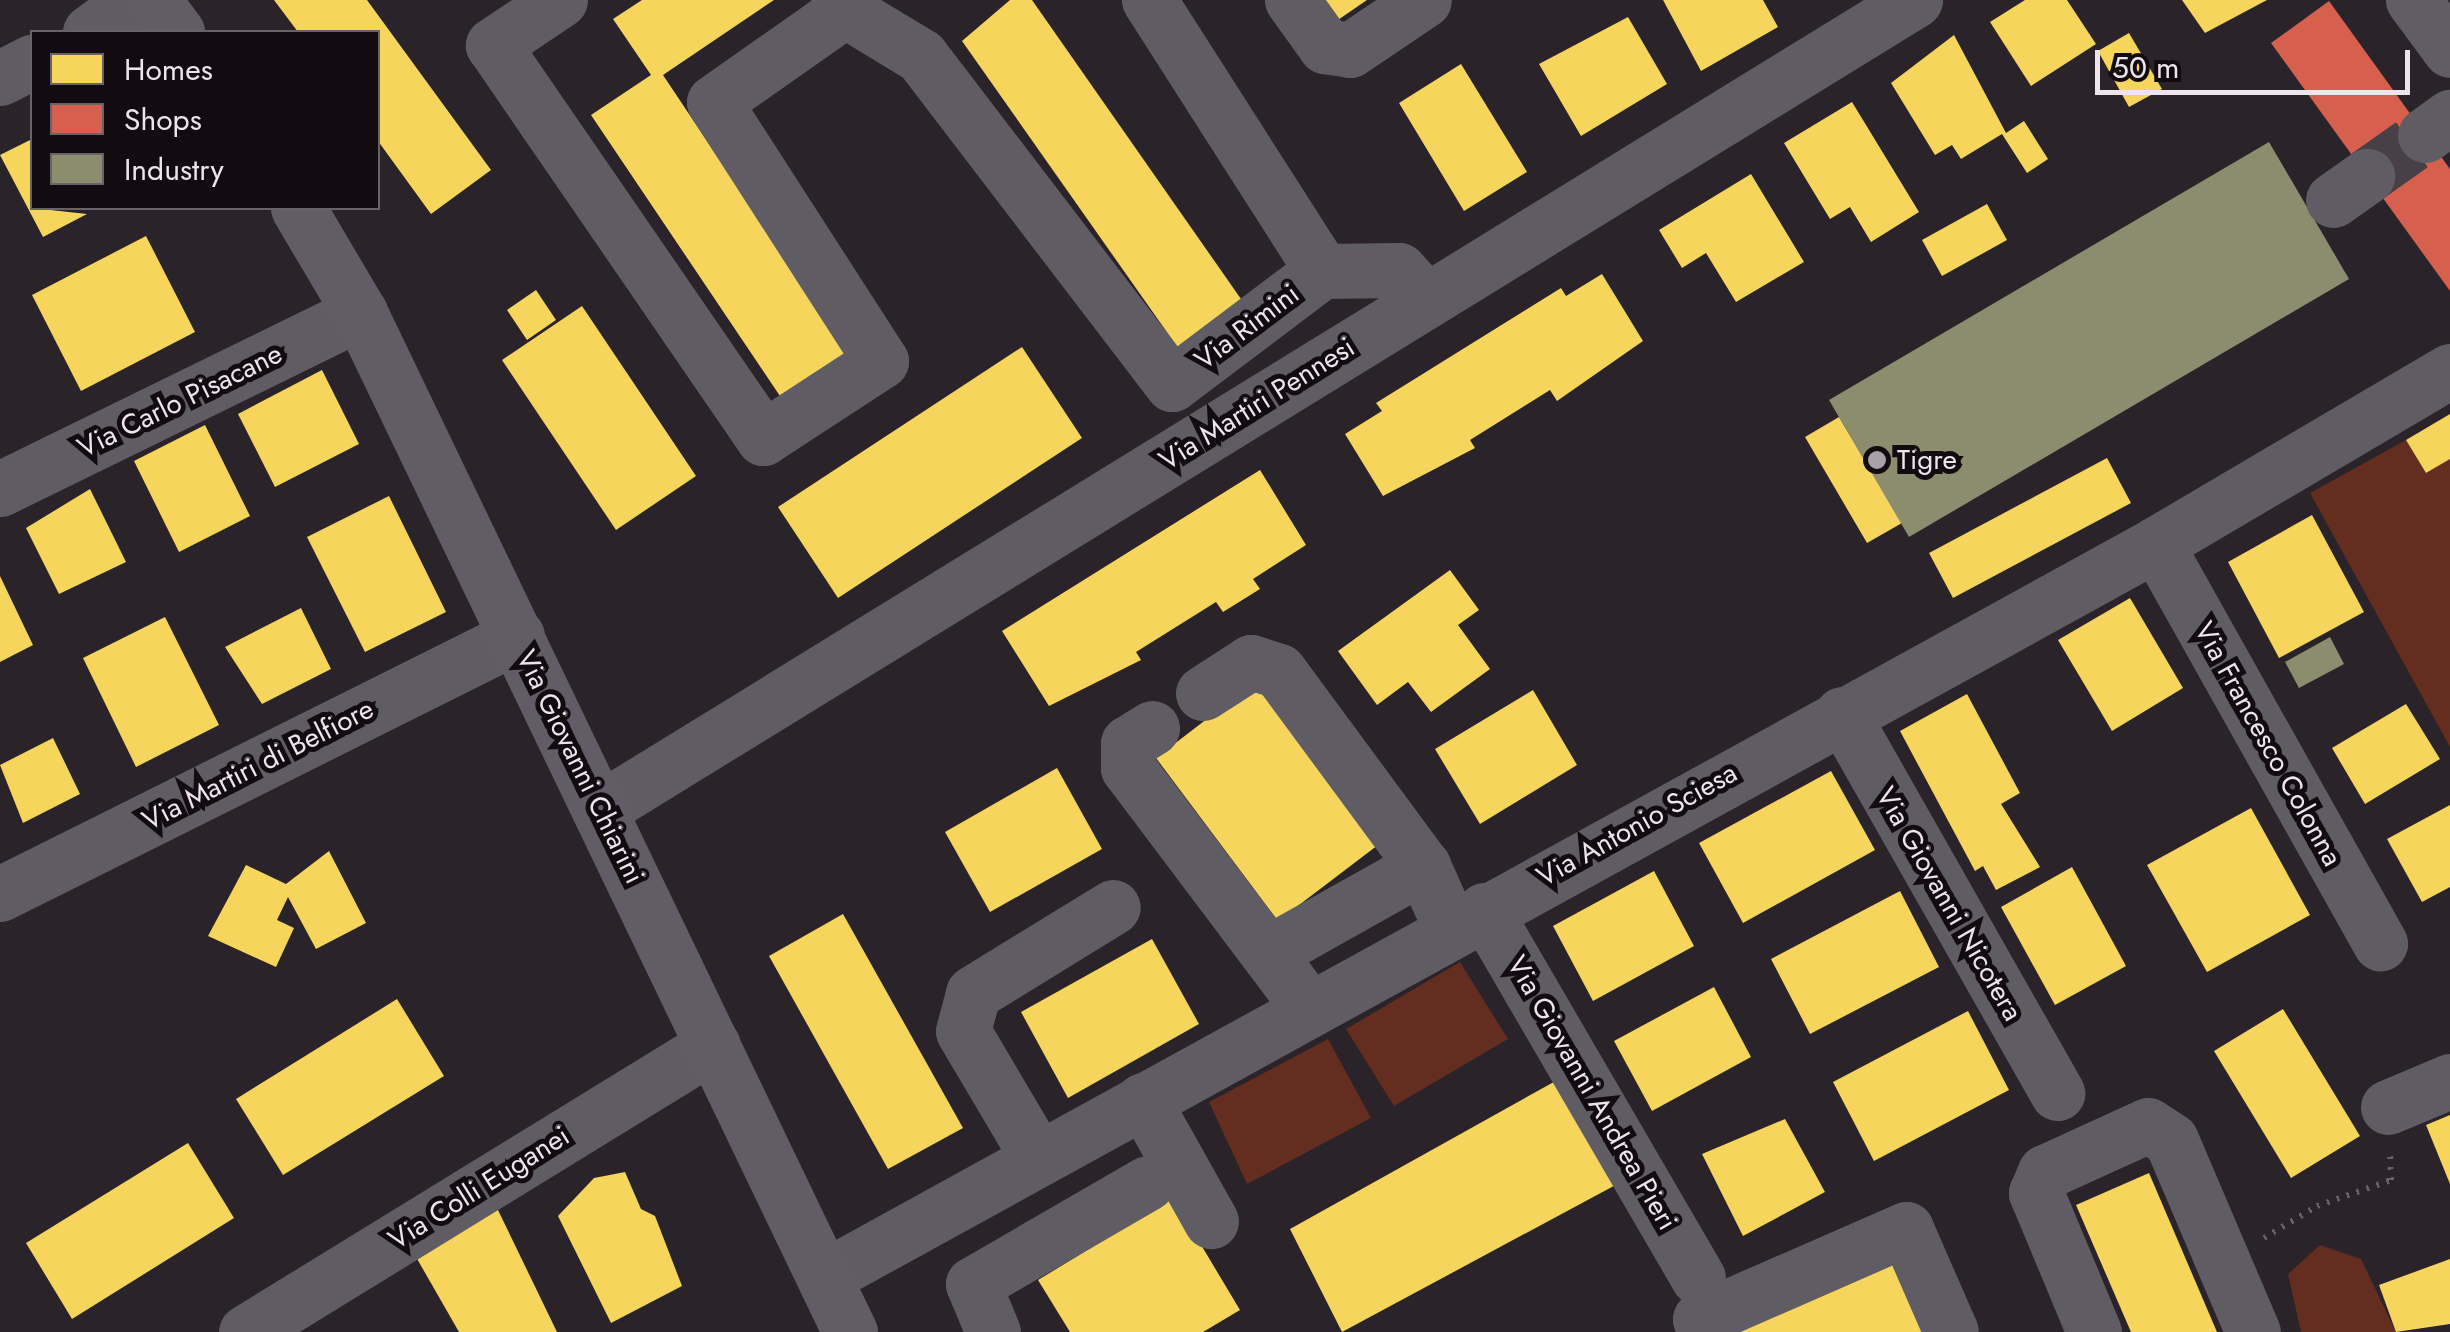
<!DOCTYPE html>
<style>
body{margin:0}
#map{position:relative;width:2450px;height:1332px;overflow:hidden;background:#2a2329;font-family:Jost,sans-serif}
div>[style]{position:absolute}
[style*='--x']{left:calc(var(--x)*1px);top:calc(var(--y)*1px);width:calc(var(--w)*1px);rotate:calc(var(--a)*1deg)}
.green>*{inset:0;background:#632d1f}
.homes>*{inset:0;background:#f6d55c}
.shops>*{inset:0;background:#d6604d}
.industry>*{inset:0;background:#8c8c6e}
.minor-tunnel>*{height:55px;margin-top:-27.5px;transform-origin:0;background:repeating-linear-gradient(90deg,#474046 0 55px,transparent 0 83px)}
.path>*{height:6px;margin-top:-3px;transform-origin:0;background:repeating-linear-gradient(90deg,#656167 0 2.5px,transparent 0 10.5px)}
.minor>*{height:55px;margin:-27.5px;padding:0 27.5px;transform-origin:27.5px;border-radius:27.5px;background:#605c64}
.major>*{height:55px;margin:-27.5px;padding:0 27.5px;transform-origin:27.5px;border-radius:27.5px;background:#615c66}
.dots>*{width:28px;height:28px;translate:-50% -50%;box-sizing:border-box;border:5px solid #120c11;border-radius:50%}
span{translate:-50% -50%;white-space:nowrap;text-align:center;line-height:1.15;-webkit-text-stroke:10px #120c11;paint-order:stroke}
.street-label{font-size:28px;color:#ede4ec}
.poi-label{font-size:28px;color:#ede4ec}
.left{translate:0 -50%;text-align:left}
.legend{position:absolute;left:30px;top:30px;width:350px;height:180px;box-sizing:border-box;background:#120c11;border:2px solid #6a6269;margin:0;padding:12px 18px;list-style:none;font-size:30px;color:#ede4ec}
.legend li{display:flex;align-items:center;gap:20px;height:50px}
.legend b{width:50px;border:2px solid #6a6269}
.scale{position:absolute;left:2095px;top:50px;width:315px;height:45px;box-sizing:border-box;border:5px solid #ede4ec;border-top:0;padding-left:12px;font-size:30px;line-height:35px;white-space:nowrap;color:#ede4ec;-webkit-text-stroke:8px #120c11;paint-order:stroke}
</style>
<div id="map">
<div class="green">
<div style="clip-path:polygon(2406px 440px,2426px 473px,2450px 459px,2450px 747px,2310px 493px)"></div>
<div style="clip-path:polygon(1460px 962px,1508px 1039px,1394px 1106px,1346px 1029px)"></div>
<div style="clip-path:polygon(1328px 1039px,1371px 1118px,1247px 1184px,1209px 1102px)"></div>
<div style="clip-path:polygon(2320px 1245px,2361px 1259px,2396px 1332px,2301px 1332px,2288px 1274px)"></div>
</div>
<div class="homes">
<div style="clip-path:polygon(274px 0,367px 0,491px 170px,431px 214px,378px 141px,378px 32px,298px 32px)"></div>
<div style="clip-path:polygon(642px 0,774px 0,663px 75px,849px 354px,782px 399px,591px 115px,651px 75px,613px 19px)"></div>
<div style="clip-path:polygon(1010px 0,1032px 0,1248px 309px,1183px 355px,962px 41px)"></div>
<div style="clip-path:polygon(1315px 0,1367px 0,1332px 24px)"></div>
<div style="clip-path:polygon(1663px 0,1763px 0,1778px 27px,1701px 71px)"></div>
<div style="clip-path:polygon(2025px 0,2067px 0,2096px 44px,2031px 86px,1990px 22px)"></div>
<div style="clip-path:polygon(2182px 0,2267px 0,2205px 33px)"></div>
<div style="clip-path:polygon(1628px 17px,1667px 84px,1581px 136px,1539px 64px)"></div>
<div style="clip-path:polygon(2129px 33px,2162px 89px,2129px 107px,2098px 51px)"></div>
<div style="clip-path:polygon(1954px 35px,2006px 133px,2024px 121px,2048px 159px,2027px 173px,2002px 134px,1961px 159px,1952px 145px,1935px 155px,1891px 83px)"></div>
<div style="clip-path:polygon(1461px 64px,1527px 172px,1464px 211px,1399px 103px)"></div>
<div style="clip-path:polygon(1852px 102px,1919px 212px,1871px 242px,1850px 207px,1830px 219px,1784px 143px)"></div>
<div style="clip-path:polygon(32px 139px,32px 208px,87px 214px,43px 237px,0 155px)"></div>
<div style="clip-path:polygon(1751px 174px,1804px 262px,1736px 302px,1706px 253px,1682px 268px,1659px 230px)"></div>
<div style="clip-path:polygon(1987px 204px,2007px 240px,1942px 276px,1922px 240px)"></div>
<div style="clip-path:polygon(146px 236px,195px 332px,81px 391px,32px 295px)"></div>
<div style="clip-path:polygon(1602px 274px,1643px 341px,1557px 401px,1550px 390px,1470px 440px,1475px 448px,1383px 496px,1345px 434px,1382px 411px,1376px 403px,1561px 288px,1566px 296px)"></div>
<div style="clip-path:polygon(536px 290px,556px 320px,527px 340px,507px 310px)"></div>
<div style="clip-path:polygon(582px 306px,696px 476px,616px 530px,502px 360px)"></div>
<div style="clip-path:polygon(1022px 347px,1082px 438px,838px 598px,778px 507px)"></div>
<div style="clip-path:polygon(322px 370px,359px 444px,275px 487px,238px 414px)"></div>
<div style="clip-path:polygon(2450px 414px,2450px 459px,2426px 473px,2406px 440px)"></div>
<div style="clip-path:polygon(1839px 417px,1902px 523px,1867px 543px,1805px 437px)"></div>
<div style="clip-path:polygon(205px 425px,250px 516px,179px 552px,134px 461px)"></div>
<div style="clip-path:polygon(2107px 458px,2131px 503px,1953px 598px,1929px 553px)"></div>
<div style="clip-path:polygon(1260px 470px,1306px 545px,1253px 579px,1260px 589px,1223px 612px,1216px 602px,1136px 652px,1141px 660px,1049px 706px,1002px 631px)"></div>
<div style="clip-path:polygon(90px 489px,126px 562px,59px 594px,26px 528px)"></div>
<div style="clip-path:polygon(389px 496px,446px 612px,365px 652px,307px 537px)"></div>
<div style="clip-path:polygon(2312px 515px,2364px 612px,2279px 658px,2228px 562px)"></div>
<div style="clip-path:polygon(1450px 570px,1479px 610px,1458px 625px,1490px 669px,1431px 712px,1408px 682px,1377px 705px,1338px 651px)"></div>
<div style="clip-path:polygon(0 576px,33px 645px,0 662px)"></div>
<div style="clip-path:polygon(2130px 598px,2183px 688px,2112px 731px,2058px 640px)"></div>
<div style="clip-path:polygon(301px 608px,331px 669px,262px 704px,225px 647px)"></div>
<div style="clip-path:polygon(165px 617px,219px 725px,136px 767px,83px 658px)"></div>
<div style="clip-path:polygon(1255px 682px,1378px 845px,1278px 921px,1156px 758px)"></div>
<div style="clip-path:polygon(1533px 690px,1577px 765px,1480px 824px,1435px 749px)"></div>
<div style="clip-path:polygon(1967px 694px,2020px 793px,2001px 804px,2040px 867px,1996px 890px,1983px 866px,1975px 871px,1900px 731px)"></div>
<div style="clip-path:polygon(2406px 704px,2440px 759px,2365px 804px,2332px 748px)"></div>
<div style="clip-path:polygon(53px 738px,80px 794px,23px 823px,0 765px)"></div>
<div style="clip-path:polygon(1057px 768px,1102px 849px,990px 912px,945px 832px)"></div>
<div style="clip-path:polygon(1831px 771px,1875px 850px,1743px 923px,1699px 843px)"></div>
<div style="clip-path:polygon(2450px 805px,2450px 887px,2422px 902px,2387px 839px)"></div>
<div style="clip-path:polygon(2251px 808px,2310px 915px,2207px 972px,2147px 865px)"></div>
<div style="clip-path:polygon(329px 851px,366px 923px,316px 949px,288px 897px,277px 920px,294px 928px,276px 967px,208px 936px,246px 865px,286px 884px)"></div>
<div style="clip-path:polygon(2072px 867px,2126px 966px,2055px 1005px,2001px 907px)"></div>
<div style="clip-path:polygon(1654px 871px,1694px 946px,1593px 1001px,1553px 926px)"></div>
<div style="clip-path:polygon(1900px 891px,1939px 967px,1810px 1034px,1771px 959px)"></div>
<div style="clip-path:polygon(843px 914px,963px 1128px,888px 1169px,769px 956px)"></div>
<div style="clip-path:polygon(1152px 939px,1199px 1024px,1068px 1098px,1021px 1012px)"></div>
<div style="clip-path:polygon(1714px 987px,1751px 1057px,1652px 1111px,1614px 1041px)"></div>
<div style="clip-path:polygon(397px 999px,444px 1076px,283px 1175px,236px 1099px)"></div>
<div style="clip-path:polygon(2283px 1009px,2360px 1136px,2291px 1178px,2214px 1051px)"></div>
<div style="clip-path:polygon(1968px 1011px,2009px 1090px,1874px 1161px,1833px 1082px)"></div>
<div style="clip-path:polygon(1561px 1078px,1623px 1181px,1342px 1332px,1290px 1229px)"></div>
<div style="clip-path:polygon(2450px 1115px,2450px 1184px,2426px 1125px)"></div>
<div style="clip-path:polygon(1785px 1119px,1825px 1192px,1743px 1236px,1702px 1154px)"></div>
<div style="clip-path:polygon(188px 1143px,234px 1218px,72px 1319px,26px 1243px)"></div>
<div style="clip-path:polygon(625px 1172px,641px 1209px,655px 1216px,682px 1286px,611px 1323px,558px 1216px,594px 1178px)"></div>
<div style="clip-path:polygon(2149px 1173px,2217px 1332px,2131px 1332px,2076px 1205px)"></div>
<div style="clip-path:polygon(1173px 1198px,1240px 1310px,1203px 1332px,1070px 1332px,1038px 1280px)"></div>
<div style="clip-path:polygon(497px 1208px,557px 1332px,459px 1332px,416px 1257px)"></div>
<div style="clip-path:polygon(1891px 1258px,1925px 1332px,1732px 1332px)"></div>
<div style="clip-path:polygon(2450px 1259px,2450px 1324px,2396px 1332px,2379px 1285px)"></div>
</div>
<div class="shops">
<div style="clip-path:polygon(2329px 1px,2450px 169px,2450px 291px,2271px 43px)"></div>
</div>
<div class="industry">
<div style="clip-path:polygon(2269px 142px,2349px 279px,1909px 537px,1829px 400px)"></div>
<div style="clip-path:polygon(2330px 637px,2344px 664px,2299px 688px,2285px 662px)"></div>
</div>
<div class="minor-tunnel">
<div style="--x:2367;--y:176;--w:71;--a:-35.3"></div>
</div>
<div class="path">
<div style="--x:2264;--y:1238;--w:62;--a:-31.1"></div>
<div style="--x:2317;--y:1206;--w:78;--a:-19.4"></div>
<div style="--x:2391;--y:1180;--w:27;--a:-92"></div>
</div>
<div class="minor">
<div style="--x:560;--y:0;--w:81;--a:146.1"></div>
<div style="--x:493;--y:45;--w:477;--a:55.5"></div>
<div style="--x:763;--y:438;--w:141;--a:-33.1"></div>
<div style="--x:881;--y:361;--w:308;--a:-122.8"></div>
<div style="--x:714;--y:102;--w:160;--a:-35.1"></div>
<div style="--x:845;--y:10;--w:12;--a:-125"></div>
<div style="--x:1149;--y:0;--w:322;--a:57.4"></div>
<div style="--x:1292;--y:0;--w:57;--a:54.3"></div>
<div style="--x:1325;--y:46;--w:25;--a:9"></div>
<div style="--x:1350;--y:50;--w:89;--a:-34"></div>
<div style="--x:845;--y:10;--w:89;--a:31.2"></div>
<div style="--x:921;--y:56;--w:413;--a:52.6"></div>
<div style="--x:1172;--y:384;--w:188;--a:-37"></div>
<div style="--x:90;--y:32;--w:54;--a:-36"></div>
<div style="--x:0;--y:78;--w:36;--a:-27"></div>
<div style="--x:2425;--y:135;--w:31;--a:-36"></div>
<div style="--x:2333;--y:200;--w:42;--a:-35.2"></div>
<div style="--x:1322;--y:271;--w:77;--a:-0.7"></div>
<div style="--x:1399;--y:270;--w:40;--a:48"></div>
<div style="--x:0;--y:489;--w:401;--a:-26.1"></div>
<div style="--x:2156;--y:544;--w:458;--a:60.7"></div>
<div style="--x:1203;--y:693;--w:57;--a:-32.9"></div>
<div style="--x:1251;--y:662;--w:29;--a:18"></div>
<div style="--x:1279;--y:671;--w:242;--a:53.6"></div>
<div style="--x:1423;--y:866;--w:69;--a:66"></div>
<div style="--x:1842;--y:714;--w:436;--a:60.4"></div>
<div style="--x:1152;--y:728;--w:28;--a:148"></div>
<div style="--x:1128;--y:743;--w:25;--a:90"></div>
<div style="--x:1128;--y:768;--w:301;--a:53"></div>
<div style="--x:600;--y:809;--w:1544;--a:-31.6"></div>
<div style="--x:0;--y:894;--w:578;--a:-26.52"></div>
<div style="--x:1484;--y:910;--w:425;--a:59.8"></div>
<div style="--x:1268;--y:953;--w:178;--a:-29.3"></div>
<div style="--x:1143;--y:1100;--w:139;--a:60.7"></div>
<div style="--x:2388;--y:1107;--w:67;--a:-22.8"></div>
<div style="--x:1038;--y:1158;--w:147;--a:-120.6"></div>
<div style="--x:963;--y:1031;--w:39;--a:-75"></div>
<div style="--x:973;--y:993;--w:164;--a:-31.6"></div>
<div style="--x:824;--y:1277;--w:1520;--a:-28.82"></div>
<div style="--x:2156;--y:544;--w:341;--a:-30.5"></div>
<div style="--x:246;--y:1332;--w:548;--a:-31.57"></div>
<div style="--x:993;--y:1332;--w:52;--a:-112.6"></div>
<div style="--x:973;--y:1284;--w:201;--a:-30.1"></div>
<div style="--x:1705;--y:1332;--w:14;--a:-111"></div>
<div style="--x:1700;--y:1319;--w:225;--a:-23.6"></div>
<div style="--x:1906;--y:1229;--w:112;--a:66.4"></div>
<div style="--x:2094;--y:1332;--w:151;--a:-112.6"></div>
<div style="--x:2036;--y:1193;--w:23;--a:-67"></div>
<div style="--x:2045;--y:1172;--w:113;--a:-24.5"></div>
<div style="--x:2148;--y:1125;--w:27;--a:33"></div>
<div style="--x:2171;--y:1140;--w:209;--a:66.9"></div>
</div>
<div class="major">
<div style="--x:153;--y:0;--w:40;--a:53"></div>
<div style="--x:2413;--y:0;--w:62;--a:53.5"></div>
<div style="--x:298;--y:208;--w:122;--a:59.4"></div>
<div style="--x:360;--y:313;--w:1131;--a:64.32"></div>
</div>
<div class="dots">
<div style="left:1877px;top:460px;background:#a9a0a8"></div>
</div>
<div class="street-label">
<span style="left:1247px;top:327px;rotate:-37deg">Via Rimini</span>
<span style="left:180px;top:401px;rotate:-26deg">Via Carlo Pisacane</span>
<span style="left:1257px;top:404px;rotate:-32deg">Via Martiri Pennesi</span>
<span style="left:2268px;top:744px;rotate:61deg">Via Francesco Colonna</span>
<span style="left:258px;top:765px;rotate:-27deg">Via Martiri di Belfiore</span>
<span style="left:580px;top:767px;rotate:64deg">Via Giovanni Chiarini</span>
<span style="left:1637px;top:825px;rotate:-29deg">Via Antonio Sciesa</span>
<span style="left:1949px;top:904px;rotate:60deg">Via Giovanni Nicotera</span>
<span style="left:1592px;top:1093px;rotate:60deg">Via Giovanni Andrea Pieri</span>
<span style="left:479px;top:1188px;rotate:-32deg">Via Colli Euganei</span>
</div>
<div class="poi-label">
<span class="left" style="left:1897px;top:460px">Tigre</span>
</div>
<ul class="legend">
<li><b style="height:28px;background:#f6d55c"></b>Homes</li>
<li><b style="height:28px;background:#d6604d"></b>Shops</li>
<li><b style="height:28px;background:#8c8c6e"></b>Industry</li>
</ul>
<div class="scale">50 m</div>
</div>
